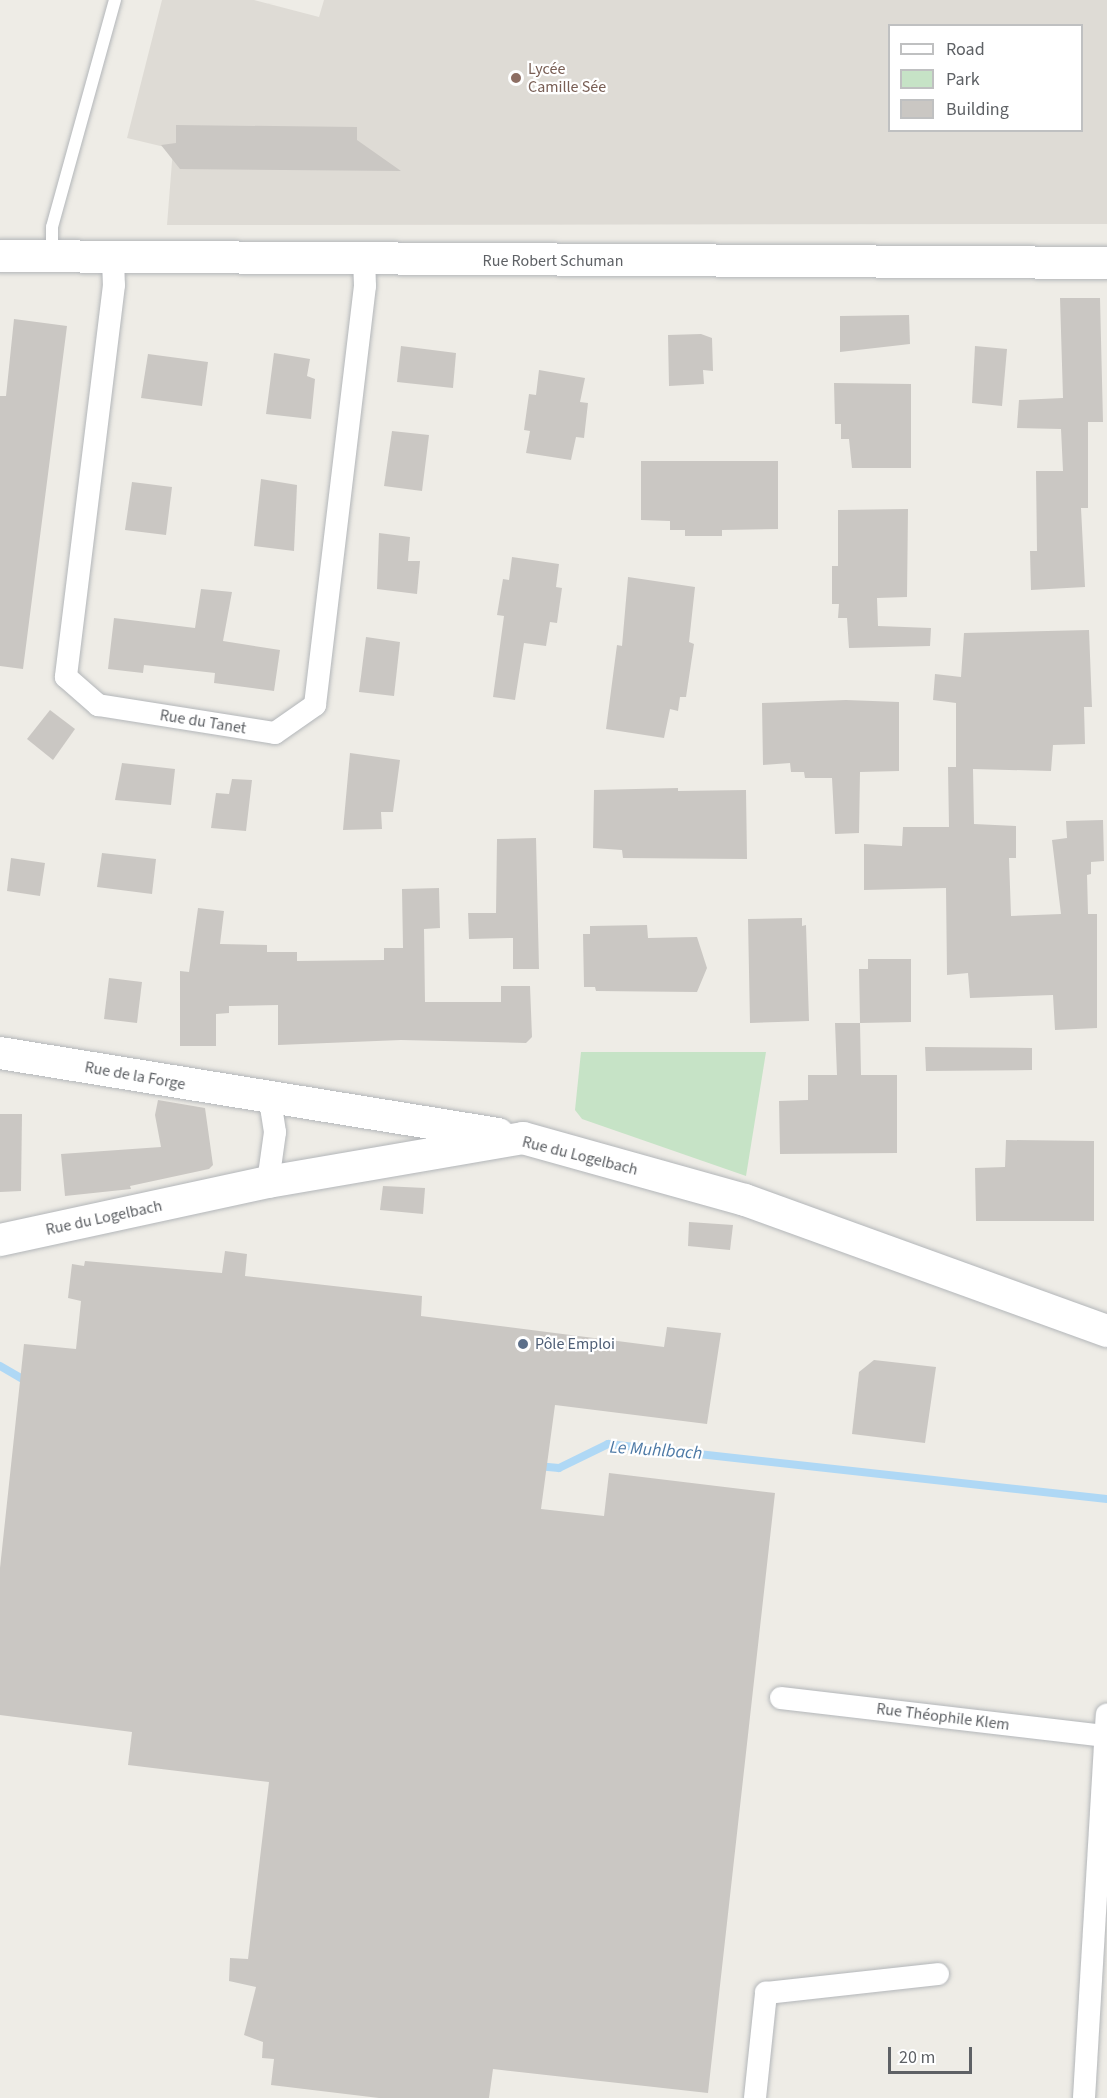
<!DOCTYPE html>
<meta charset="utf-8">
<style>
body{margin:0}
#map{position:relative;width:1107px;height:2098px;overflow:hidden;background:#eeece6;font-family:"Source Sans 3",sans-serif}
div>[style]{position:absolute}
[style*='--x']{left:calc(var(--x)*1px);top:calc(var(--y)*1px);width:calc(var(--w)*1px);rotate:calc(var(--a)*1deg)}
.education>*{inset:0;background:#dedbd5}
.green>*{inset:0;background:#c6e3c6}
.stream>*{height:8px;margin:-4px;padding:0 4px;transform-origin:4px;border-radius:4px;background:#afd8f5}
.building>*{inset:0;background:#cac7c3}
.roads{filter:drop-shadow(0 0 2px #b3b6b9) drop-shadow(0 0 2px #b3b6b9)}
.lane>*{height:12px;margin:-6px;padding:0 6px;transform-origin:6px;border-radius:6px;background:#fff}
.street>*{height:22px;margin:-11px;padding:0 11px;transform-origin:11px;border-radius:11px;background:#fff}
.secondary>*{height:32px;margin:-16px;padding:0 16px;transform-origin:16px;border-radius:16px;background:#fff}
.dots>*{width:16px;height:16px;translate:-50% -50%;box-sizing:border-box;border:3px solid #fff;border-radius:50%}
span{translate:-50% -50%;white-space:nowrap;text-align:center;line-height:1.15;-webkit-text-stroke:4.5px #fff;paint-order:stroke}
.education-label{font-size:16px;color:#785e54}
.left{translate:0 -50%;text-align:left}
.street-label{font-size:16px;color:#5e6165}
.service-label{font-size:16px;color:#4e5e75}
.water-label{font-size:18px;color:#4e7aa6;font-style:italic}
.legend{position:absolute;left:888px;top:24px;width:195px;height:108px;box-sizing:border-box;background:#fff;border:2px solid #bfc0c1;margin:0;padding:8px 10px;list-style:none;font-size:18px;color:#5e6165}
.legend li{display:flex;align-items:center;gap:12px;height:30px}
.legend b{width:30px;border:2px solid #bfc0c1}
.scale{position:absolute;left:888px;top:2047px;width:84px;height:27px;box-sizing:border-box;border:3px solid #5e6165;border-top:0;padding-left:8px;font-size:18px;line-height:21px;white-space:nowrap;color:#5e6165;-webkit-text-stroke:4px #fff;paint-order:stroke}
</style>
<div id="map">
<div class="education">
<div style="clip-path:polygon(evenodd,162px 0,254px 0,319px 17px,324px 0,1107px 0,1107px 224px,167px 225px,173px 149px,127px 138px,162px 0,890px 26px,1082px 26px,1082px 130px,890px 130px,890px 26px)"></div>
</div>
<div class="green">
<div style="clip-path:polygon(581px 1052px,766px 1052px,746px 1176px,582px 1119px,575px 1110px)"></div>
</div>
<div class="stream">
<div style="--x:0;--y:1366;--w:32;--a:30"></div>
<div style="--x:537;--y:1466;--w:22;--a:5"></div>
<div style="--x:559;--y:1468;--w:55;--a:-26.1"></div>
<div style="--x:608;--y:1444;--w:502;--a:6.29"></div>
</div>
<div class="building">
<div style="clip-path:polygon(176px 125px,357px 127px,357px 140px,401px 171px,180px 169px,161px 145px,176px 143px)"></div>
<div style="clip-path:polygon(1060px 298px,1100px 298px,1103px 422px,1088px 422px,1088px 508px,1081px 508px,1085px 587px,1031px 590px,1030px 551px,1037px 551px,1036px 471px,1063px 471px,1061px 429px,1017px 428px,1019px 400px,1063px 398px)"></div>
<div style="clip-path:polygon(909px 315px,910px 344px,840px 352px,840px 316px)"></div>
<div style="clip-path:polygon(14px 319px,67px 326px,23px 669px,0 666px,0 396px,6px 396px)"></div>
<div style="clip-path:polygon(701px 334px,712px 338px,713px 371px,703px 370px,704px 384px,669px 386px,668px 335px)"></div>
<div style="clip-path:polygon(401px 346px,456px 353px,453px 388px,397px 382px)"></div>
<div style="clip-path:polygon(975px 346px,1007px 349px,1002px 406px,972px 403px)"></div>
<div style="clip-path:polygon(274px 353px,310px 359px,307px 376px,315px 379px,311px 419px,266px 414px)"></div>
<div style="clip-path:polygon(148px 354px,208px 362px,202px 406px,141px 398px)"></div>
<div style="clip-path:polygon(539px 370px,585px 378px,580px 402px,588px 403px,584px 438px,576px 437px,571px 460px,526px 453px,530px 431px,524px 430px,529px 394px,536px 395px)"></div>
<div style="clip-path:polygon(834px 383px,911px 384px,911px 468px,852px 468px,849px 439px,841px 439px,841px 424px,835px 424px)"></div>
<div style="clip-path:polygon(392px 431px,429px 435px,422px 491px,384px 486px)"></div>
<div style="clip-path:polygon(641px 461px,778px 461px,778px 529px,722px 530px,722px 536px,685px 536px,685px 530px,670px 530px,670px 521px,641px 520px)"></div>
<div style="clip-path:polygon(261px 479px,297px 485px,294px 551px,254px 546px)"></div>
<div style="clip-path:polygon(132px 482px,172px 487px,166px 535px,125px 530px)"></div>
<div style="clip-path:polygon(908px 509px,907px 597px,877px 598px,878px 626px,931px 628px,930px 646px,849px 648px,847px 618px,838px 618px,839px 604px,832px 604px,832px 566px,838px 566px,838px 510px)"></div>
<div style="clip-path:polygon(379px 533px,410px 537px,408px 561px,420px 561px,417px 594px,377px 589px)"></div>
<div style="clip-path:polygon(512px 557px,559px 564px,556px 587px,562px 588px,557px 623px,550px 622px,546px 646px,524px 643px,515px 700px,493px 697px,504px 616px,497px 615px,503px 579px,509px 580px)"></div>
<div style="clip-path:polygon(628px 577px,695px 587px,689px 642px,694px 644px,686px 697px,680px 697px,678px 711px,670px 709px,664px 738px,606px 729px,617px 645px,622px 646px)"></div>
<div style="clip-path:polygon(201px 589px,232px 592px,223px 641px,280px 650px,274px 691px,214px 683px,215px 673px,144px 665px,143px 673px,108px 669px,114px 618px,195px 628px)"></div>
<div style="clip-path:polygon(1089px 630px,1092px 707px,1084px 707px,1085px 744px,1053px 745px,1051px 771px,973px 769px,974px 824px,1016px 826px,1016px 858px,1009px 858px,1011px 916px,1061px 914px,1052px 840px,1067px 838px,1066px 821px,1103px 820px,1104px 861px,1091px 862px,1091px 874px,1087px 875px,1088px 914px,1097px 914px,1097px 1028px,1055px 1030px,1053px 995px,970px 998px,968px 973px,947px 975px,946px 888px,864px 890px,864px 844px,902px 846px,903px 827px,949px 827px,948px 767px,956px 767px,956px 703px,933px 700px,935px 674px,961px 677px,964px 633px)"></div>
<div style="clip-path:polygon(366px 637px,400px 642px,394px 696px,359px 692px)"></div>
<div style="clip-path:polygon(846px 700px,899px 702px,899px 771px,860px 772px,859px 833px,835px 834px,832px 778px,805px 778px,804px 772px,791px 772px,790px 763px,763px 765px,762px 703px)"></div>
<div style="clip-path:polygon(50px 710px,75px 729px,53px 760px,27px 739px)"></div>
<div style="clip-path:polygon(350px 753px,400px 760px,393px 812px,381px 812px,382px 829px,343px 830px)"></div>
<div style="clip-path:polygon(122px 763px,175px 769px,171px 805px,115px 800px)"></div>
<div style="clip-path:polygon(232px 779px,252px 780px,246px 831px,211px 828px,216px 793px,229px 794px)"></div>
<div style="clip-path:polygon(678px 788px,678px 791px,746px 790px,747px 859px,623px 858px,622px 850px,593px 848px,594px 790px)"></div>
<div style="clip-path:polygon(536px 838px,539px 969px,513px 969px,513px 938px,469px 939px,468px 913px,496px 913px,497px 839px)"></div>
<div style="clip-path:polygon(102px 853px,156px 859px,152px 894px,97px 887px)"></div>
<div style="clip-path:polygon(11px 858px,45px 863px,40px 896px,7px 891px)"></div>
<div style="clip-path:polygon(439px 888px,440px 928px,424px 929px,425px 1002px,501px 1002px,501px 986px,530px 986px,532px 1037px,526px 1043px,401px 1040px,278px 1045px,278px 1005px,229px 1006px,229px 1013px,216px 1014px,216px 1046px,180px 1046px,180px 971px,189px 972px,198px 908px,224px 911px,220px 944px,267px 945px,267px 952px,297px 952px,297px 961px,384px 960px,384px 948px,403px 948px,402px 889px)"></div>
<div style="clip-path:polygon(802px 918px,802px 926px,806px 925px,809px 1021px,750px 1023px,748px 919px)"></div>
<div style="clip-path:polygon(647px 925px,648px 938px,697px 937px,707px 968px,697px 992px,596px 991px,595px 987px,584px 987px,583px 934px,590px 934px,590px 926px)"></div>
<div style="clip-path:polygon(868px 959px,911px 959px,911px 1022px,860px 1023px,859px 969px,868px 969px)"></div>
<div style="clip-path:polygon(109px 978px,142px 982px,137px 1023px,104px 1019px)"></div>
<div style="clip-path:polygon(835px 1023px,860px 1023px,861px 1075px,897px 1075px,897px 1153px,780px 1154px,779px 1101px,808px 1100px,808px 1075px,837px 1075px)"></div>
<div style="clip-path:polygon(925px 1047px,1032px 1048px,1032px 1070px,926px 1071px)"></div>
<div style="clip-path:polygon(158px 1100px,205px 1108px,213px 1165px,209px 1169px,130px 1186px,131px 1189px,65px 1196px,61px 1154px,161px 1147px,155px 1115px)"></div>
<div style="clip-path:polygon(0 1114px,22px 1114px,21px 1191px,0 1192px)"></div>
<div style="clip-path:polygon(1006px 1140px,1094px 1141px,1094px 1221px,976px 1221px,975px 1168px,1005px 1167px)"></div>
<div style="clip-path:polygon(383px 1186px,425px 1188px,423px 1214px,380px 1210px)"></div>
<div style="clip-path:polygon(689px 1222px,733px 1225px,730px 1250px,688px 1246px)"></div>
<div style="clip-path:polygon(225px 1251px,247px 1254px,245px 1276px,422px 1296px,421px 1316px,664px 1347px,667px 1327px,721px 1333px,707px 1424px,555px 1405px,541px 1509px,604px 1516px,609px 1473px,775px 1493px,708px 2093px,493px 2069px,489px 2098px,379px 2098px,271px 2085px,274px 2059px,262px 2058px,263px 2042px,244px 2035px,256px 1987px,229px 1981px,230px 1958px,248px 1959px,269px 1782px,128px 1765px,132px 1732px,0 1715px,0 1568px,24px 1344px,76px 1349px,81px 1301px,68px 1298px,72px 1264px,84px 1266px,85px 1261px,222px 1273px)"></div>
<div style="clip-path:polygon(874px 1360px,936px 1367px,925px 1443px,852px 1434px,859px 1372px)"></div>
</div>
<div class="roads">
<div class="lane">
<div style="--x:52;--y:256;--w:29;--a:-90"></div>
<div style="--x:52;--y:227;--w:236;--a:-74.5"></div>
</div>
<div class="street">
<div style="--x:113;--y:259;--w:26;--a:88"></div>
<div style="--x:114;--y:285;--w:395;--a:97"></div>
<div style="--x:66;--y:677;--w:43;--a:41.2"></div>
<div style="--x:98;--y:705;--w:179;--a:9"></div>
<div style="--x:275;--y:733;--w:49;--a:-35"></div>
<div style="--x:315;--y:705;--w:422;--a:-83.2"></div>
<div style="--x:365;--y:286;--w:26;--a:-92"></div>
<div style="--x:268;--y:1182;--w:50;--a:-82"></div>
<div style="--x:275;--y:1132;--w:33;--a:-99"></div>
<div style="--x:781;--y:1698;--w:327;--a:6.7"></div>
<div style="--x:755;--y:2098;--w:106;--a:-84"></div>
<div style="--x:766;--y:1993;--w:173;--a:-6.3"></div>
<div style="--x:1084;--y:2098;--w:384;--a:-86.6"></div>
</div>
<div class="secondary">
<div style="--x:0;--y:256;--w:1107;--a:0.36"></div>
<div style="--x:0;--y:1053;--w:505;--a:9.24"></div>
<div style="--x:0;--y:1240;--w:274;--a:-12.2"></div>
<div style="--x:268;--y:1182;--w:259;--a:-9.8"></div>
<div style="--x:523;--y:1138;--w:230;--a:15.6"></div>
<div style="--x:745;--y:1200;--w:385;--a:19.9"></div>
</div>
</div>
<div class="dots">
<div style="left:516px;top:78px;background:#8d6e63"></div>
<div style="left:523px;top:1344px;background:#5c6f8a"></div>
</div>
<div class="education-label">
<span class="left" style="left:528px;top:78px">Lycée<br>Camille Sée</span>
</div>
<div class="street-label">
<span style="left:553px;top:261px">Rue Robert Schuman</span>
<span style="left:203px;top:722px;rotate:9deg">Rue du Tanet</span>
<span style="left:135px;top:1076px;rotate:10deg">Rue de la Forge</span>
<span style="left:580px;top:1156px;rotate:14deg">Rue du Logelbach</span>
<span style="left:104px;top:1218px;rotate:-12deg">Rue du Logelbach</span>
<span style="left:943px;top:1717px;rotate:7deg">Rue Théophile Klem</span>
</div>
<div class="service-label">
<span class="left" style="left:535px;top:1344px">Pôle Emploi</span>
</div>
<div class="water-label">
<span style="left:656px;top:1451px;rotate:4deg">Le Muhlbach</span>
</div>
<ul class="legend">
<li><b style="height:8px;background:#fff"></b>Road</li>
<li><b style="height:16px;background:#c6e3c6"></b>Park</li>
<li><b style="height:16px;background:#cac7c3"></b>Building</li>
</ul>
<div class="scale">20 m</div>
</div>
